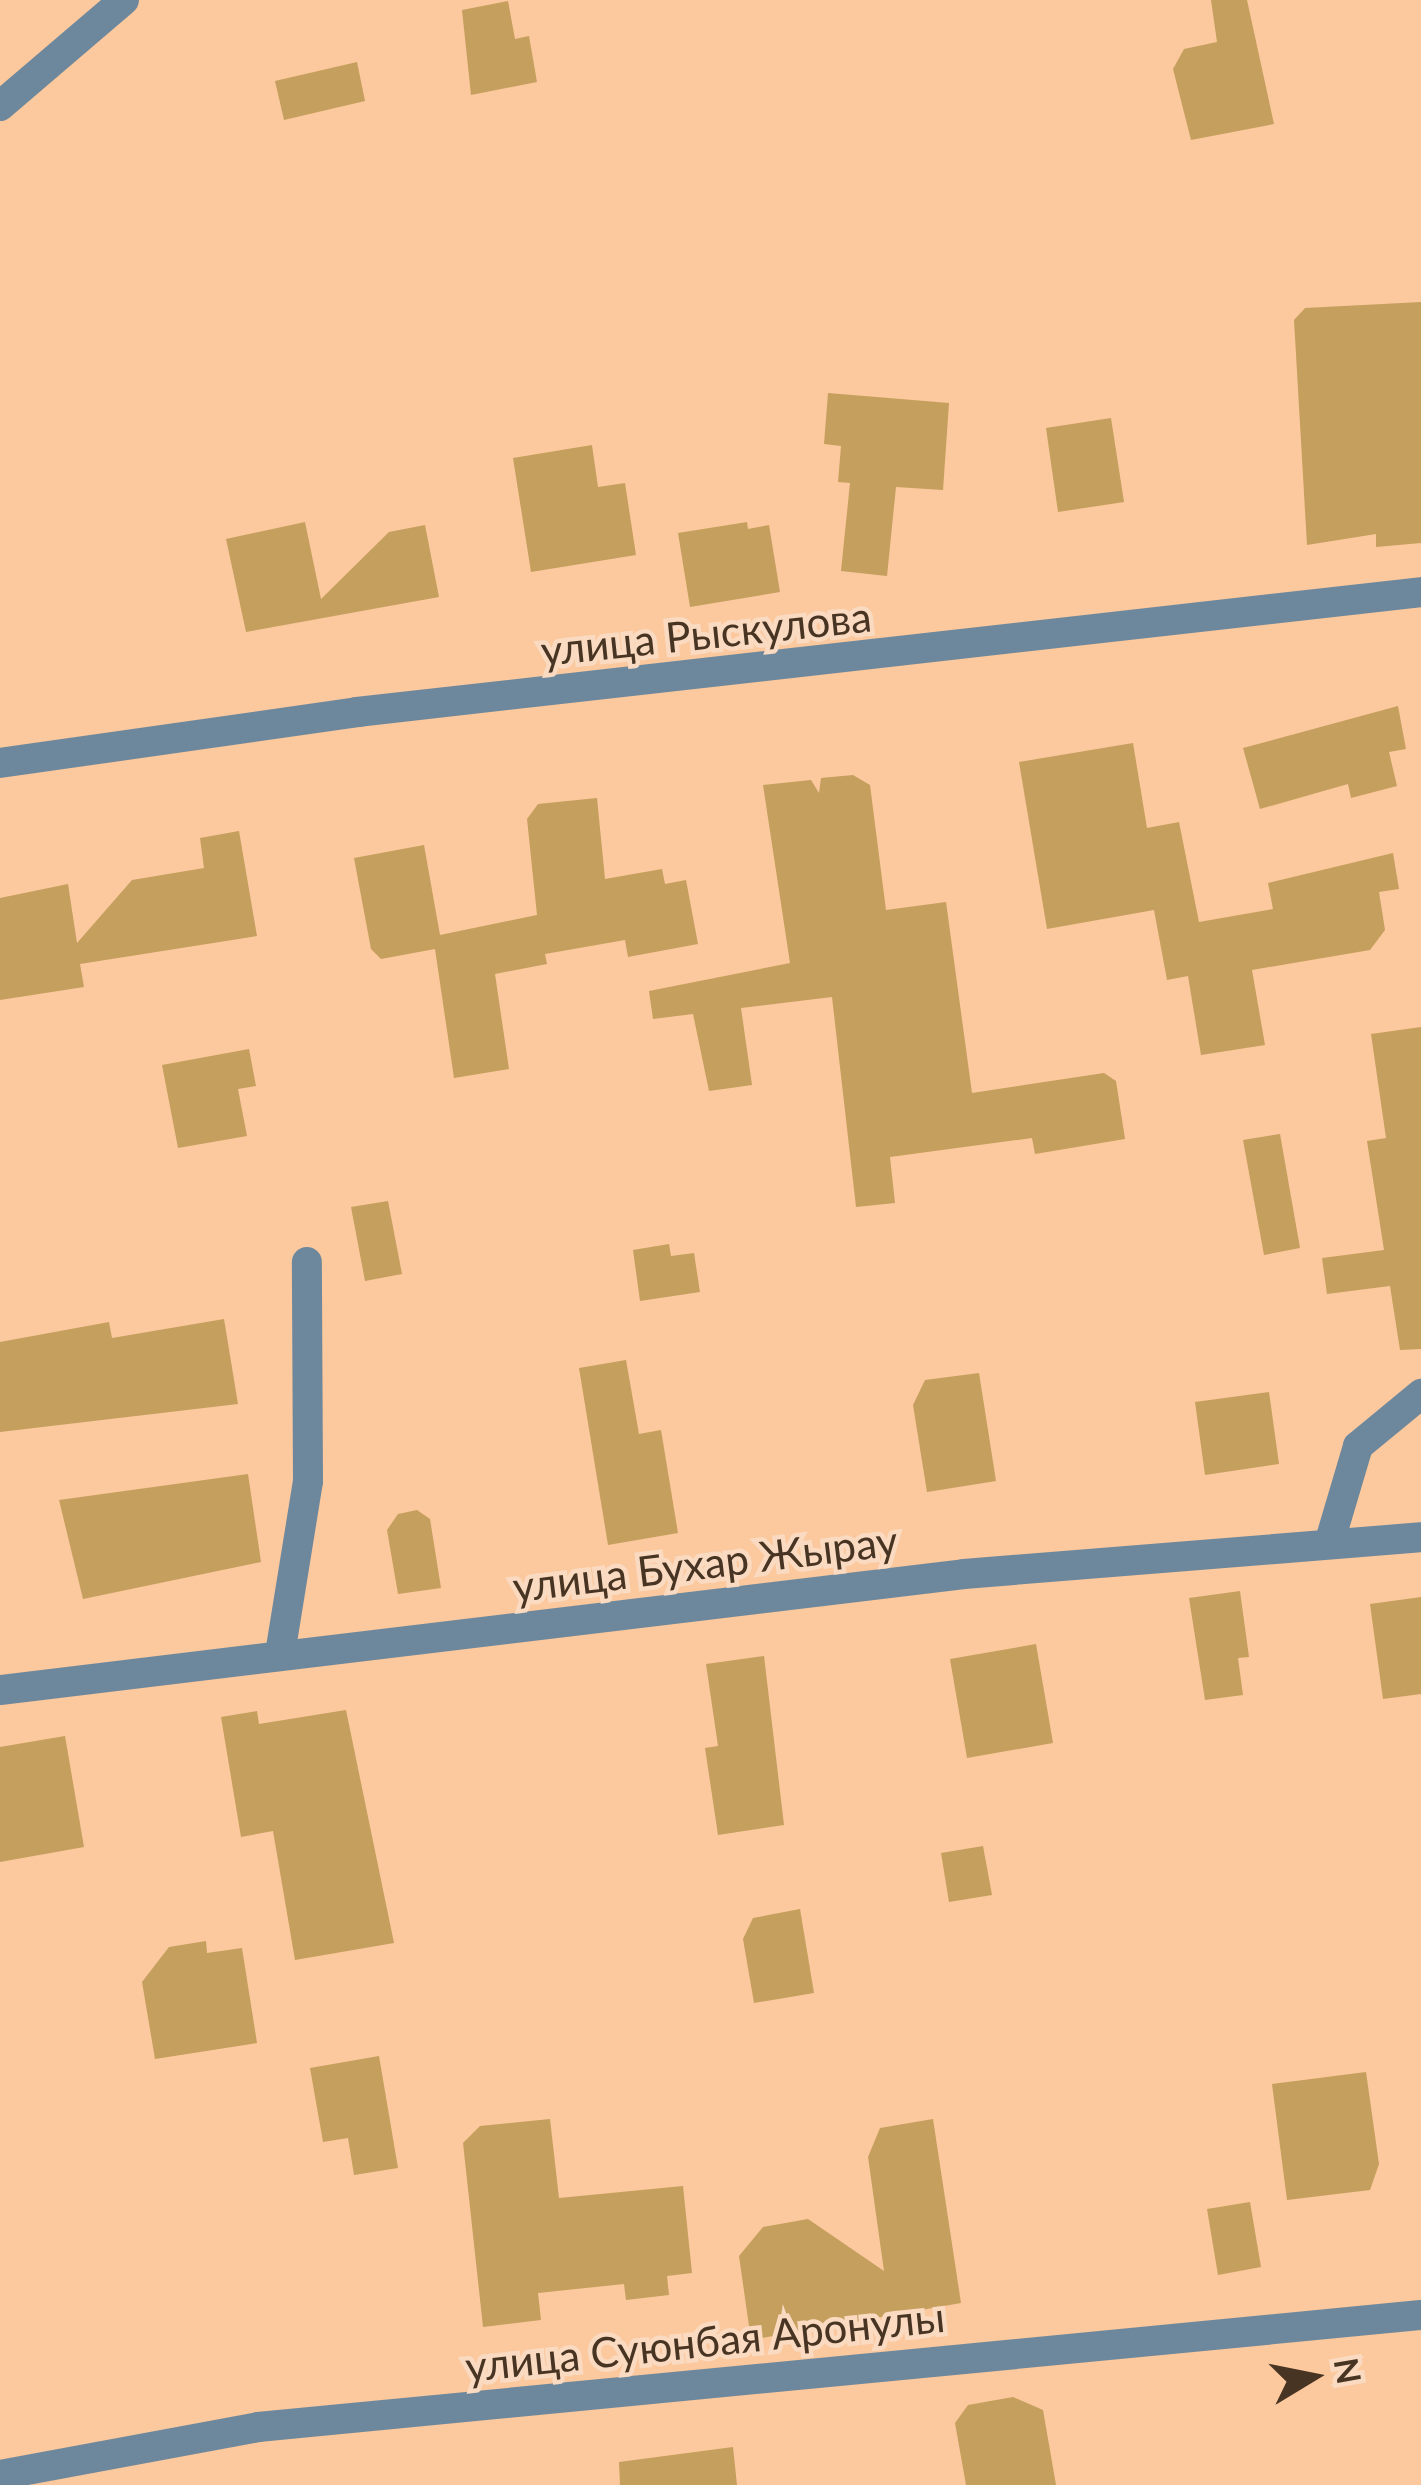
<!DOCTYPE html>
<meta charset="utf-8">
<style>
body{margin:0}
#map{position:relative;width:1421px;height:2485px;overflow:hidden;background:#fcc89d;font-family:Lato,sans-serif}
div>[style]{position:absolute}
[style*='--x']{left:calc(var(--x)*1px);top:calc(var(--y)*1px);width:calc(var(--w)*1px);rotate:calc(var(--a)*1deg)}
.building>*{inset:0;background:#c59f5d}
.minor>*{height:30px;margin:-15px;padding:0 15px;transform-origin:15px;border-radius:15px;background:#6d889c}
span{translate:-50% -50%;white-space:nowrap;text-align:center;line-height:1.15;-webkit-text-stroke:9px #fadac1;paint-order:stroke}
.street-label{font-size:42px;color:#483423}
.north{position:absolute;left:1253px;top:2317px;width:120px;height:120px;-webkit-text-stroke:9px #fadac1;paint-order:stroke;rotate:80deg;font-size:33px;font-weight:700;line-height:48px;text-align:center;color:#483423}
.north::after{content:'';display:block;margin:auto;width:42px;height:54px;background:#483423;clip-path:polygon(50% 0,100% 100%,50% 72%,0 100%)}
</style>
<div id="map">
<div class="building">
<div style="clip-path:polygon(1211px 0,1247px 0,1274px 124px,1191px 140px,1173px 69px,1184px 49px,1217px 42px)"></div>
<div style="clip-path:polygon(508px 1px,515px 39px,529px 36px,537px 82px,471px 95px,462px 10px)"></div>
<div style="clip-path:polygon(357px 62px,365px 101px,284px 120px,275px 81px)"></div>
<div style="clip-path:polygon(1421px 302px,1421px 543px,1376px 547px,1376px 534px,1307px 545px,1294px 320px,1305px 308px)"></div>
<div style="clip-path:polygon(828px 393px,949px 403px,943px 490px,896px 487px,887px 576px,841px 571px,850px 483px,838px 482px,841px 446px,824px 444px)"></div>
<div style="clip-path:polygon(1111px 418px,1124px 502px,1058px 512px,1046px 428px)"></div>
<div style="clip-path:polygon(592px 445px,598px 487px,625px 483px,636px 555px,531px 572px,513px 458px)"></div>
<div style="clip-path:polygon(305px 522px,321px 599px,389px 532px,425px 525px,439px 597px,246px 632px,226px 539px)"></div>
<div style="clip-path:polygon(747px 522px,748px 529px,769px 525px,780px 592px,690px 607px,678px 533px)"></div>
<div style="clip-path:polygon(1398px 706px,1406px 749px,1389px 752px,1397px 786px,1351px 798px,1348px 784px,1260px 809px,1243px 748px)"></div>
<div style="clip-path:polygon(1133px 743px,1147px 828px,1179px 822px,1199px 922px,1273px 909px,1268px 883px,1393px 853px,1399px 889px,1379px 892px,1385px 930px,1370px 950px,1252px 970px,1265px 1045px,1201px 1055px,1188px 976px,1167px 980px,1154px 910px,1047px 929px,1019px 762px)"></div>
<div style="clip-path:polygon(853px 775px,870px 785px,886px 910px,946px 902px,972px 1093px,1104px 1073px,1116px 1081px,1125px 1139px,1035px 1154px,1032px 1138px,890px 1157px,895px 1203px,856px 1207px,832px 997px,741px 1008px,752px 1085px,709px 1091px,693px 1014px,653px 1019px,649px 991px,790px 963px,763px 785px,811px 780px,819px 793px,821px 778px)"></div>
<div style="clip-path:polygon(597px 798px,605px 879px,662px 869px,665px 884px,686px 880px,698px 944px,628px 957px,625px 940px,545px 954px,547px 964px,495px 974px,509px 1069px,454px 1078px,435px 949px,381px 959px,371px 949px,354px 858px,424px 845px,440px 935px,537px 915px,527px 819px,538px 804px)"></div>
<div style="clip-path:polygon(239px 831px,257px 936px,80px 964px,84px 987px,0 1000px,0 898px,68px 884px,77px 943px,132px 880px,204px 868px,200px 838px)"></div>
<div style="clip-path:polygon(1421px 1027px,1421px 1349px,1400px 1350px,1390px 1286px,1327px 1294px,1322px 1258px,1384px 1250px,1367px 1141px,1386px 1138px,1371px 1034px)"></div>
<div style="clip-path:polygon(249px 1049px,256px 1086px,238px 1089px,247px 1136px,178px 1148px,162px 1065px)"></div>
<div style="clip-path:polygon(1280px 1134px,1300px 1248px,1264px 1255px,1243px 1140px)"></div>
<div style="clip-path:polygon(388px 1201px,402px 1274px,365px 1281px,351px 1207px)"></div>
<div style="clip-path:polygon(669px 1244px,671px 1256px,694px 1253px,700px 1292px,640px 1301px,633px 1250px)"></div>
<div style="clip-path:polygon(224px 1319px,238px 1404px,0 1432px,0 1342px,109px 1322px,112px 1338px)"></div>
<div style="clip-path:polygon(626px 1360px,639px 1434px,661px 1430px,678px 1533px,608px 1545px,579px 1368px)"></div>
<div style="clip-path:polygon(979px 1373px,996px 1481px,927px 1492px,913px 1405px,925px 1380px)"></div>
<div style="clip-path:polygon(1269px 1392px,1279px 1464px,1205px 1475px,1195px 1402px)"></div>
<div style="clip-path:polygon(248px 1474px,261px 1562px,83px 1599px,59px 1500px)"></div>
<div style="clip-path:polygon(417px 1510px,430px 1519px,441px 1588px,398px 1594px,387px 1530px,398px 1514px)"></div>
<div style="clip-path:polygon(1240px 1591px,1249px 1657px,1238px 1658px,1243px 1695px,1205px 1700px,1189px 1598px)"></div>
<div style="clip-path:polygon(1421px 1597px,1421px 1694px,1383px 1699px,1370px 1604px)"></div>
<div style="clip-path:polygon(1036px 1644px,1053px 1743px,967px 1758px,950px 1659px)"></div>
<div style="clip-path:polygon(764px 1656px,784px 1825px,718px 1835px,705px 1748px,718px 1746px,706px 1664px)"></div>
<div style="clip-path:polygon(346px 1710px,394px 1943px,295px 1960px,273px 1831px,241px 1837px,221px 1717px,257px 1711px,259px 1724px)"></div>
<div style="clip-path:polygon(65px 1736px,84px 1847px,0 1862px,0 1747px)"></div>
<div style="clip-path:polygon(983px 1846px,992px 1895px,949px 1902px,941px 1853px)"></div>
<div style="clip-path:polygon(800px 1909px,814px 1993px,754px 2003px,743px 1939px,753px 1918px)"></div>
<div style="clip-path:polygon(206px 1941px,207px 1953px,242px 1948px,257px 2043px,155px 2059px,142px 1982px,169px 1947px)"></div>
<div style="clip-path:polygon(379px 2056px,398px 2168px,354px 2175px,348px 2138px,323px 2142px,310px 2068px)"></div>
<div style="clip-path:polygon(1366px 2072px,1379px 2164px,1370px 2190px,1287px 2200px,1272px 2084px)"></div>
<div style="clip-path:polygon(550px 2119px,559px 2198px,683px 2186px,692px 2273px,667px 2276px,669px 2295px,626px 2300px,624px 2284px,538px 2293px,541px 2320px,483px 2327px,463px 2143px,480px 2126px)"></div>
<div style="clip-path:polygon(933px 2119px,961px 2303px,751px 2340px,739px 2256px,763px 2227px,808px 2219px,884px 2271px,868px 2157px,880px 2128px)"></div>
<div style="clip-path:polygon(1250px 2202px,1261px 2267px,1218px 2275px,1207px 2209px)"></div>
<div style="clip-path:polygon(1013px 2397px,1043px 2410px,1056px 2485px,966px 2485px,955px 2423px,968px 2405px)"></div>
<div style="clip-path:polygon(733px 2447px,737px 2485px,620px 2485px,619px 2462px)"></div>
</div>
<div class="minor">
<div style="--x:0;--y:106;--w:163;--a:-40.5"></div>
<div style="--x:0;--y:763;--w:361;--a:-8.1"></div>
<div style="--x:357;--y:712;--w:1071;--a:-6.43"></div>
<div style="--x:1329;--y:1544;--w:102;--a:-73.5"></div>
<div style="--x:1358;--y:1446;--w:82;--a:-39.5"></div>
<div style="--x:280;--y:1654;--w:175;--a:-80.8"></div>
<div style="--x:308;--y:1481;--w:219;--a:-90.3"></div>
<div style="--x:0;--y:1690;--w:971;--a:-6.86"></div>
<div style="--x:964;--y:1574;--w:458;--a:-4.6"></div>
<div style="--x:0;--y:2475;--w:262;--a:-10.5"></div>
<div style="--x:258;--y:2427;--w:1168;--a:-5.5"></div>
</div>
<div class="street-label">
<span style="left:706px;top:633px;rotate:-6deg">улица Рыскулова</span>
<span style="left:705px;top:1563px;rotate:-7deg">улица Бухар Жырау</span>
<span style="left:705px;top:2341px;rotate:-6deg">улица Суюнбая Аронулы</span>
</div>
<div class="north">N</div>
</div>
